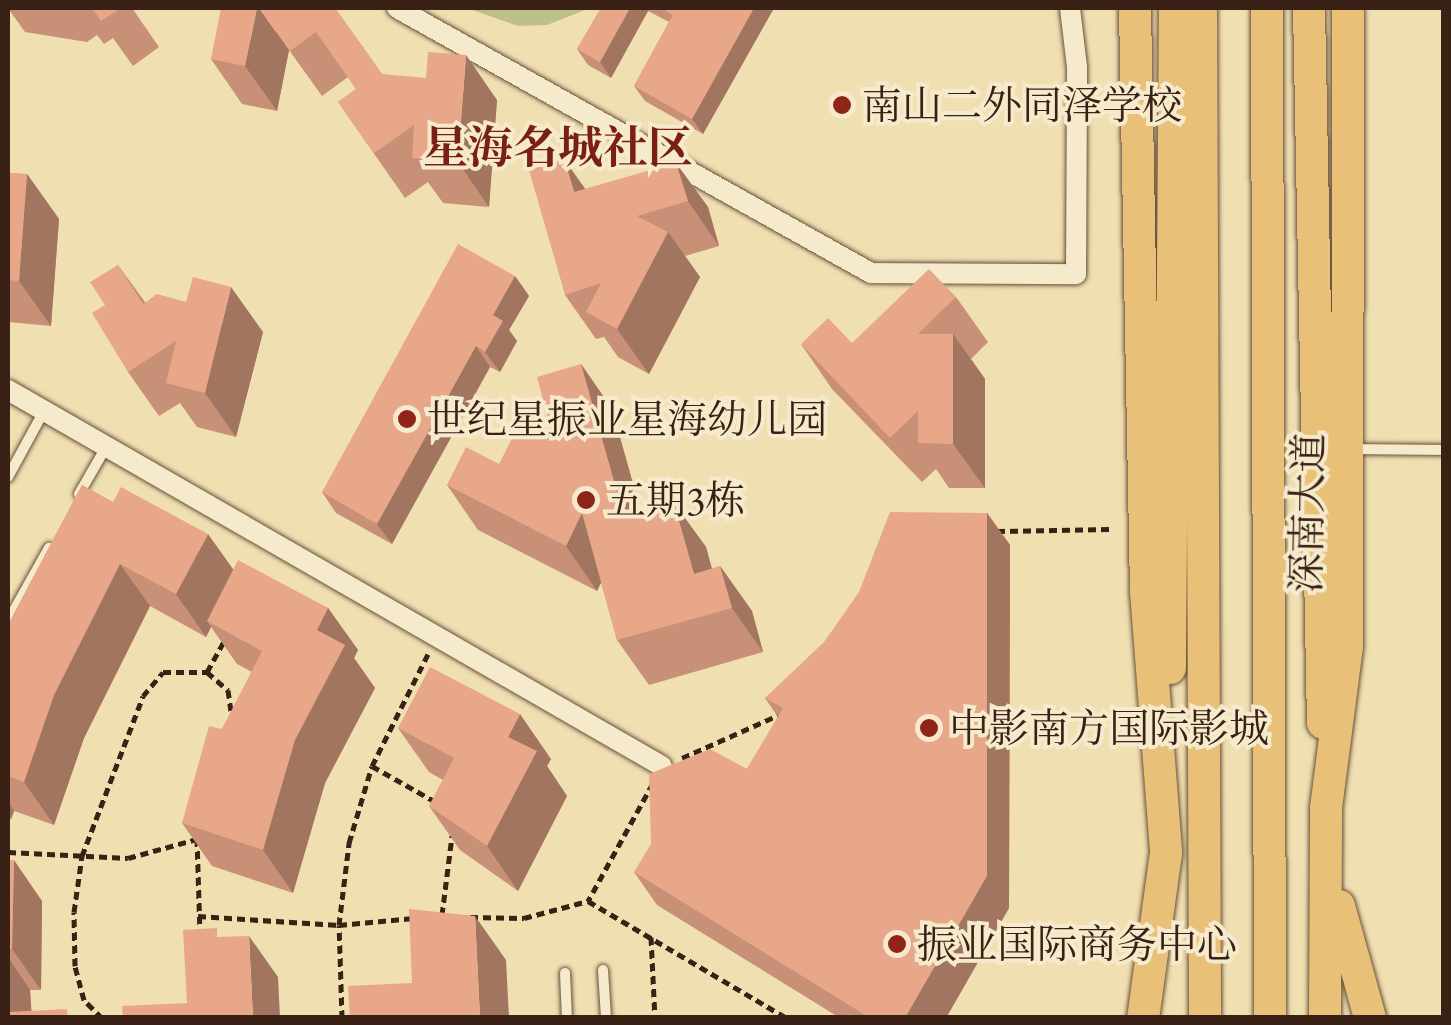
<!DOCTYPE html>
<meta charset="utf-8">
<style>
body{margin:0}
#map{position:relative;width:1451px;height:1025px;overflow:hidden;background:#f0dfb1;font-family:"EB Garamond","Noto Serif SC",serif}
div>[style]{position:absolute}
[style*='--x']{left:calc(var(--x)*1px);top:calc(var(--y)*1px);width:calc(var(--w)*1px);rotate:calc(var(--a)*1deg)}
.green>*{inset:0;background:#bcc18a}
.path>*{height:5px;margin-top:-2.5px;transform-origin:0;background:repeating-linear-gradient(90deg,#3a2115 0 8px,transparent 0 13px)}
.roads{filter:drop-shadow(0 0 2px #68503c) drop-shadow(0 0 2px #68503c)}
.service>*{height:10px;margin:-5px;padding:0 5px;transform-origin:5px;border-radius:5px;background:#f5eacc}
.minor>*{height:20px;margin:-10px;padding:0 10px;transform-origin:10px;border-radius:10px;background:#f5eacc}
.primary>*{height:32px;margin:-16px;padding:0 16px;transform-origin:16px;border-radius:16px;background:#e8c078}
.wall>*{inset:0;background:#c89076}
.shaded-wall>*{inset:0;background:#a27560}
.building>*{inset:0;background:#e8a789}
.dots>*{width:28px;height:28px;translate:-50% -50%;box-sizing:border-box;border:5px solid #f5eacc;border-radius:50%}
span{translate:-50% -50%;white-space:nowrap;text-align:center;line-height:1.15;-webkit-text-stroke:8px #f5eacc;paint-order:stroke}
.poi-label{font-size:40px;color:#3a2115}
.left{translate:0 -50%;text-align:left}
.street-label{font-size:40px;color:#3a2115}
.quarter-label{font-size:45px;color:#7a1f14;font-weight:700}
.frame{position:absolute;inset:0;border:10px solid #3a2115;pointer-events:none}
</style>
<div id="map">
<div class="green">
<div style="clip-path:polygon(467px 8px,590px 8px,547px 25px,518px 26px)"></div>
</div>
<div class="path">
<div style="--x:997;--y:531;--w:112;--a:-1"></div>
<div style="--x:207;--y:672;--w:37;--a:-61"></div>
<div style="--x:682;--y:758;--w:108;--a:-24"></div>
<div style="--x:372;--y:766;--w:71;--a:29.4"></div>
<div style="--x:653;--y:783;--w:135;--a:118.8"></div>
<div style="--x:588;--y:901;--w:231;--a:30.5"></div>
<div style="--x:197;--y:838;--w:94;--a:88.2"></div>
<div style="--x:8;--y:852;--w:120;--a:2.9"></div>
<div style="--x:128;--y:858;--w:72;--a:-15.4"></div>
<div style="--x:442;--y:915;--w:80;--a:-82.8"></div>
<div style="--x:198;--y:916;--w:141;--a:3.7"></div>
<div style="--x:339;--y:925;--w:75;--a:-5.3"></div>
<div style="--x:470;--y:917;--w:54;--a:1.1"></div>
<div style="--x:524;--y:918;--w:66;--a:-14.9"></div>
<div style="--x:651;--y:937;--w:81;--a:87.2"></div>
<div style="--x:102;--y:1018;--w:25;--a:-135"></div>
<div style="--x:84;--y:1000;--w:35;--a:-105"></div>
<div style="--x:75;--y:966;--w:54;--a:-91.1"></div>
<div style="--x:74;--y:912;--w:57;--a:-81.9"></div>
<div style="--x:82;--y:856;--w:171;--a:-69.1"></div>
<div style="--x:143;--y:696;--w:31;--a:-50"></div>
<div style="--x:163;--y:672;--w:44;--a:0"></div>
<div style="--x:207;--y:672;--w:28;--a:41"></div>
<div style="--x:228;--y:690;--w:27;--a:82"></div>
<div style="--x:342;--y:1018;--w:93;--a:-91.8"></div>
<div style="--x:339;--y:925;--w:83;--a:-83"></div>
<div style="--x:349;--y:843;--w:80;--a:-73.4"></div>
<div style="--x:372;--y:766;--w:125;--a:-63.4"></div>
</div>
<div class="roads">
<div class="service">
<div style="--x:1352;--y:449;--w:92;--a:0.6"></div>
<div style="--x:8;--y:477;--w:75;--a:-61.4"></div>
<div style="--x:79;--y:494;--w:54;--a:-60.1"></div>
<div style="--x:8;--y:621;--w:84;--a:-60.7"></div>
<div style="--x:603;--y:970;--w:48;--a:86.4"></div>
<div style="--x:565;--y:973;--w:45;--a:87.5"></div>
</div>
<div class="minor">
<div style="--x:397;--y:8;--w:543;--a:29.21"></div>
<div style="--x:871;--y:273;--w:205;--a:0.3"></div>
<div style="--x:1076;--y:274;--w:207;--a:-89.7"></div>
<div style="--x:1077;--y:67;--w:59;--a:-96.8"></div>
<div style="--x:8;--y:390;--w:754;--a:29.9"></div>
</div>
<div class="primary">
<div style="--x:1135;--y:8;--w:583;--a:88.92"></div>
<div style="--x:1146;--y:591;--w:263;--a:85.6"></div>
<div style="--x:1166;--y:853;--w:167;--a:97.9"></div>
<div style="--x:1201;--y:8;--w:1010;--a:89.77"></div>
<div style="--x:1267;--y:8;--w:1010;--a:89.83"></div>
<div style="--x:1309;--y:8;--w:715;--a:88.88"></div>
<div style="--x:1170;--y:668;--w:660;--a:-89.57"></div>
<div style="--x:1339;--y:906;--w:116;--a:74.5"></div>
<div style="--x:1325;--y:1018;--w:210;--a:-89.7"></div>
<div style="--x:1326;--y:808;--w:163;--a:-82.6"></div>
<div style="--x:1347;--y:646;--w:638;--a:-89.91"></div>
</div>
</div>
<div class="wall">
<div style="clip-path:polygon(8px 8px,132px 8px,159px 47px,133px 66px,113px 38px,104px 44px,97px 35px,87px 42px,25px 32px)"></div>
<div style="clip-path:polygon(335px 8px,382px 74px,497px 100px,489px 207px,443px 203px,428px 182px,405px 198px,338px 102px,356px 89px,348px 77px,322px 96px,289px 50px,277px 111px,242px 104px,211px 59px)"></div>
<div style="clip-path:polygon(601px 8px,774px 8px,703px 134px,645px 101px,634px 86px,669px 22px,648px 11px,611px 78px,588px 65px,577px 49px)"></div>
<div style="clip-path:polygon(676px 163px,708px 207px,719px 246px,685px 256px,700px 277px,649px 374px,618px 357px,604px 337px,596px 339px,565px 295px,586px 189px)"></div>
<div style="clip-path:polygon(8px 173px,27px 174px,59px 219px,51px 326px,8px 322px)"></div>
<div style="clip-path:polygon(118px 265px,145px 302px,263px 332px,236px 437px,197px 427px,180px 403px,159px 416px,128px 372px,105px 305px)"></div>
<div style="clip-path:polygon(515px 276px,529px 296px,509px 330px,517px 341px,500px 372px,490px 367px,392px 544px,336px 513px,322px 492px)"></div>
<div style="clip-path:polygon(956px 297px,988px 342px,971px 359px,985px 379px,985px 488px,949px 488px,936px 469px,922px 482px,832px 389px,801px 344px,852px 343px)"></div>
<div style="clip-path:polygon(581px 364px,612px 409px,641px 512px,674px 503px,706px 547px,712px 569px,720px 566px,752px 611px,763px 652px,649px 685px,617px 640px,601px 582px,597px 591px,478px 530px,447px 485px,499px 464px,550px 426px)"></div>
<div style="clip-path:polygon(82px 485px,233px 570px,328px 608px,358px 650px,354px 658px,375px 688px,325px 783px,293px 893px,212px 866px,182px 823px,222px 729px,252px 672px,237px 664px,211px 627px,206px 637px,150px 606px,84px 738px,54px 825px,14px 811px,11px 819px,8px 818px,8px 625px)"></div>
<div style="clip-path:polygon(987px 513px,1010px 545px,1009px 908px,946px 1018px,840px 1018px,657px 905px,634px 872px,747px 769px,778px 717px,765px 698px)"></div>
<div style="clip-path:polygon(398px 728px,551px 759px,547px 766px,567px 796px,518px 891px,460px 850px,429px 806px,443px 780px,429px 772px)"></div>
<div style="clip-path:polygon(8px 860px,42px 901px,41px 990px,30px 990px,31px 1010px,8px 1018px)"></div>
</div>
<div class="shaded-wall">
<div style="clip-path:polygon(257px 8px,259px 8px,289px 50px,277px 111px,245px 66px)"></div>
<div style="clip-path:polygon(630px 8px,646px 8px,648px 11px,611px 78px,600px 62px)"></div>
<div style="clip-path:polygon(754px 8px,774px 8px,703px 134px,692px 119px)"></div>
<div style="clip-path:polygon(466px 55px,497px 100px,489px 207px,458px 162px)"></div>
<div style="clip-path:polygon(564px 159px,596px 204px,574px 192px)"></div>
<div style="clip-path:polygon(676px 163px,708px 207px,719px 246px,688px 201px)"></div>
<div style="clip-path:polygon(27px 174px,59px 219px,51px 326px,19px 281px)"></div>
<div style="clip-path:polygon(668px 232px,700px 277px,649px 374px,617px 329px)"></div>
<div style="clip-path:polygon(515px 276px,529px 296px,509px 330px,517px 341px,500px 372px,485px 352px,493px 315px)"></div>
<div style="clip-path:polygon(231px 287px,263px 332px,236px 437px,205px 393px)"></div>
<div style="clip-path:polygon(953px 334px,985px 379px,985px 488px,953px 444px)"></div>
<div style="clip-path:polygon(476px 346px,490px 367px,392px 544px,377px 524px)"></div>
<div style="clip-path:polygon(581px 364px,612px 409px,655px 562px,624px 517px)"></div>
<div style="clip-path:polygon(674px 503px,706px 547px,723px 610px,694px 574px)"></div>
<div style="clip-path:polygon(582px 513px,613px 558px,597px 591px,566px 546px)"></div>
<div style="clip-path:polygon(987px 513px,1010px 545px,1009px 908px,946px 1018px,905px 1018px)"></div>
<div style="clip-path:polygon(208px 534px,238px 576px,207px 621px,211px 627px,206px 637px,176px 594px)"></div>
<div style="clip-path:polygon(120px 564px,150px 606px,84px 738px,54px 825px,24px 782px,54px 695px)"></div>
<div style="clip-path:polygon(720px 566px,752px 611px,763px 652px,732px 608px)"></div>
<div style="clip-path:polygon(328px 608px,358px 650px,354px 658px,375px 688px,325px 783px,293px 893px,263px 850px,317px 630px)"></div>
<div style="clip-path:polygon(520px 714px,551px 759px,547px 766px,567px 796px,518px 891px,487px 846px,508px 737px)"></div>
<div style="clip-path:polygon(8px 802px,14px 811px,11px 819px,8px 814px)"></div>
<div style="clip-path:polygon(14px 860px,42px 901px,41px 990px,12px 949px)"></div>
<div style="clip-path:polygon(475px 916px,506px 960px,509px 1018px,480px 1018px)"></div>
<div style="clip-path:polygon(249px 936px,278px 977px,280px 1018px,253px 1018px)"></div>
<div style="clip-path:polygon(8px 957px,30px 990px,32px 1018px,8px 1017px)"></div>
</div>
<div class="building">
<div style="clip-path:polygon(92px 8px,121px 8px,101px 21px)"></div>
<div style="clip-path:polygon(221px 8px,257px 8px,245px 66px,211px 59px)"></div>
<div style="clip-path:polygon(259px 8px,335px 8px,382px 74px,426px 78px,428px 52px,466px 55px,458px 162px,412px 158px,414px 125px,374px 153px,338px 102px,356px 89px,316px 32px,290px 51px)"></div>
<div style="clip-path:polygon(601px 8px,630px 8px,600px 62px,577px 49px)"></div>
<div style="clip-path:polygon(660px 8px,754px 8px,692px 119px,634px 86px,673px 15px)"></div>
<div style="clip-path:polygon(564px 159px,574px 192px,676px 163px,688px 201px,637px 216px,668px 232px,617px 329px,586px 312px,601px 283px,565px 295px,529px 170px)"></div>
<div style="clip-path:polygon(8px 173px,27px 174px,19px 281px,8px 280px)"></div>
<div style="clip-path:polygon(458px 244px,515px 276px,493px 315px,503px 321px,485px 352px,476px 346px,377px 524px,322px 492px)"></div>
<div style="clip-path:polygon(118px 265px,143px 304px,157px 294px,186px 302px,193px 277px,231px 287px,205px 393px,166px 383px,176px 341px,128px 372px,92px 313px,105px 305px,90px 282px)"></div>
<div style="clip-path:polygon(929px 269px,956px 297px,918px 334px,953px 334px,953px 444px,918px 443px,918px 411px,890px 438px,801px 344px,828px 318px,852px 343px)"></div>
<div style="clip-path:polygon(581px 364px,624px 517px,674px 503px,694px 574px,720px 566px,732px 608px,617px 640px,582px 513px,566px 546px,447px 485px,466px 447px,499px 464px,525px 413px,550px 426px,537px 377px)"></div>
<div style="clip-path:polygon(82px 485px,113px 502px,121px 487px,208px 534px,176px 594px,120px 564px,54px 695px,24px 782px,8px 776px,8px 625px)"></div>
<div style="clip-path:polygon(890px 512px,987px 513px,987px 876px,905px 1018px,870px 1018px,634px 872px,651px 844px,649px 774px,710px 749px,747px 769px,783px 708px,765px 698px,824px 642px,859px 592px)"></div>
<div style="clip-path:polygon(238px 560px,328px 608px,317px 630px,345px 645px,295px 740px,263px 850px,182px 823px,209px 726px,222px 729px,262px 651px,207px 621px)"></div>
<div style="clip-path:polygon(430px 667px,520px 714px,508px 737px,537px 751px,487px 846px,429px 806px,454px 758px,398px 728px)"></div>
<div style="clip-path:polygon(8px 860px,14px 860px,12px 949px,8px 949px)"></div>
<div style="clip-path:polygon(409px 909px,475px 916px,480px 1018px,350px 1018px,348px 986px,412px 983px)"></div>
<div style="clip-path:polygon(217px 928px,217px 937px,249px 936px,253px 1018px,123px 1018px,122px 1006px,187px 1003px,183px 930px)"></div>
<div style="clip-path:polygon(67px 1009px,68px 1018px,8px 1018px,8px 1012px)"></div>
</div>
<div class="dots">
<div style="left:842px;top:105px;background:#8f2418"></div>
<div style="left:407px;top:419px;background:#8f2418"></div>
<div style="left:586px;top:500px;background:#8f2418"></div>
<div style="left:929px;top:728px;background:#8f2418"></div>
<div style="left:897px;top:944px;background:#8f2418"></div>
</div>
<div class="poi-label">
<span class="left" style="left:862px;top:105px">南山二外同泽学校</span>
<span class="left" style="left:427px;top:419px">世纪星振业星海幼儿园</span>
<span class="left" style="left:606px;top:500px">五期3栋</span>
<span class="left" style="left:949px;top:728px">中影南方国际影城</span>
<span class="left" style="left:917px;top:944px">振业国际商务中心</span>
</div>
<div class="street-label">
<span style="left:1307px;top:513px;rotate:-89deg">深南大道</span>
</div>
<div class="quarter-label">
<span style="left:558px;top:148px">星海名城社区</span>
</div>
<div class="frame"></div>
</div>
